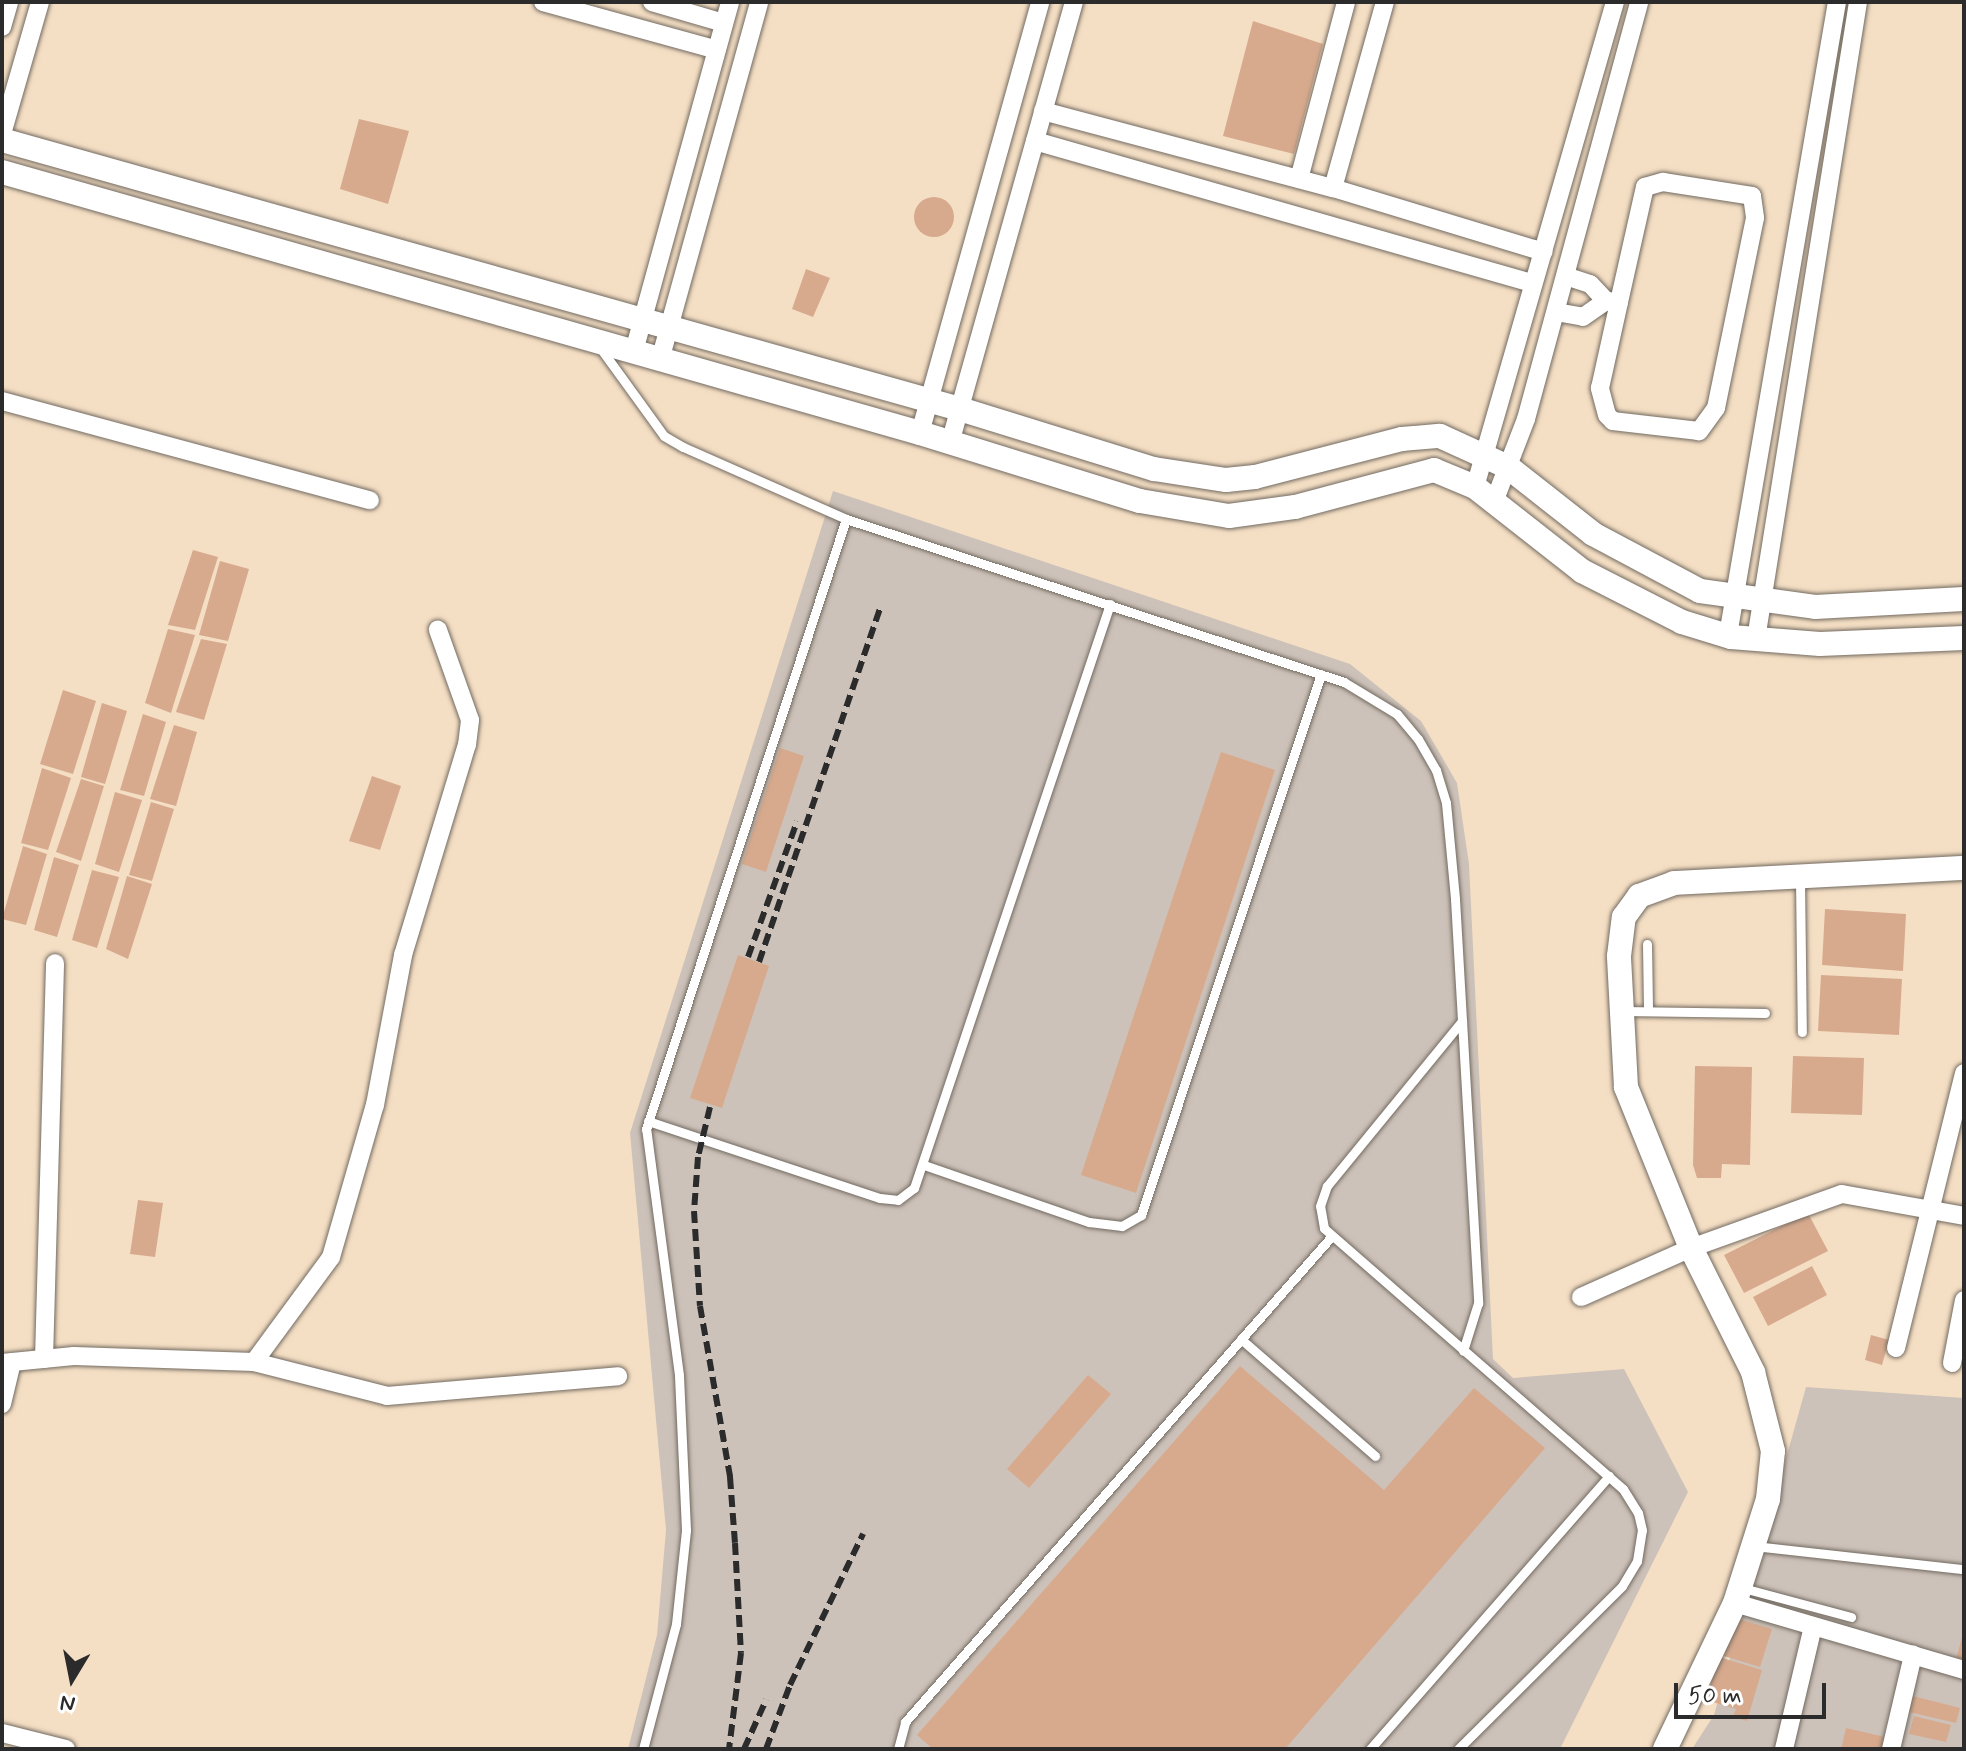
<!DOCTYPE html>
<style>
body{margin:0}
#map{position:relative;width:1966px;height:1751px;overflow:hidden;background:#f5dfc4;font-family:Mynerve,sans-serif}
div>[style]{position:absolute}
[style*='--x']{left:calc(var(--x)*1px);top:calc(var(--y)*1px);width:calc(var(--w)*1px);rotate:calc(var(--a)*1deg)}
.industrial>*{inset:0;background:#cdc2b9}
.building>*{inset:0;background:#d7aa8e}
.round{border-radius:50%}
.roads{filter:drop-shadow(0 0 2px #726a61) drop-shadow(0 0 2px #726a61)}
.lane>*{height:9px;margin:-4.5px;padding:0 4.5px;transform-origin:4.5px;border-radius:4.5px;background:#fff}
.street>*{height:18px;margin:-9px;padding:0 9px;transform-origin:9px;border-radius:9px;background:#fff}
.secondary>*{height:24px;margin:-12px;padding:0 12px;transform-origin:12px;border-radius:12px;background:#fff}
.rail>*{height:6px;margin-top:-3px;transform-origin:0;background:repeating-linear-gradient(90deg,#2b2b2b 0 12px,transparent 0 18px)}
span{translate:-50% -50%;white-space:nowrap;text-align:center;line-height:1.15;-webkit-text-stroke:8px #fff;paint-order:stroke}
.frame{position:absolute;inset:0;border:4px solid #2b2b2b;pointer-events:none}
.north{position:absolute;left:32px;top:1639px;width:80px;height:80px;-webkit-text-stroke:6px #fff;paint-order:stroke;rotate:190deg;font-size:22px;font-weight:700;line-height:32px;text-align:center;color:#2b2b2b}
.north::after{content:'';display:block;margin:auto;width:28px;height:36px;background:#2b2b2b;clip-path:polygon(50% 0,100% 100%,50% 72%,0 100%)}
.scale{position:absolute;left:1674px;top:1683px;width:152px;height:36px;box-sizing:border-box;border:4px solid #2b2b2b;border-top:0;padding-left:10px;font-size:24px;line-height:28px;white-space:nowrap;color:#2b2b2b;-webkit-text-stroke:6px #fff;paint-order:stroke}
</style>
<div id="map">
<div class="industrial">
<div style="clip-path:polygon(833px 491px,1350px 664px,1421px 721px,1457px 783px,1469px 864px,1493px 1359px,1513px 1378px,1624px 1369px,1688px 1492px,1560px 1749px,628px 1749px,657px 1635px,666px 1530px,630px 1133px)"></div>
<div style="clip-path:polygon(1806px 1387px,1964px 1398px,1964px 1749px,1692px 1749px,1714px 1715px)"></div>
</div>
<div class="building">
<div style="clip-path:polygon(1253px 21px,1323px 44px,1294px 154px,1223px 136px)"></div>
<div style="clip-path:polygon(359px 119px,409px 131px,388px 204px,340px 189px)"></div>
<div class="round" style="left:914px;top:197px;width:40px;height:40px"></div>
<div style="clip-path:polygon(806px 269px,830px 278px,813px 317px,792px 309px)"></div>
<div style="clip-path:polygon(193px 550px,218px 557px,195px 630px,168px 625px)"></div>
<div style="clip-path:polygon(220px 561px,249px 569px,228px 641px,199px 635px)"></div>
<div style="clip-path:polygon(168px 629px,195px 635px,171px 713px,145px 703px)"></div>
<div style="clip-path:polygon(201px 639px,227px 644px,204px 720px,176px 712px)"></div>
<div style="clip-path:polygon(63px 690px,96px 701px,73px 774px,40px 764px)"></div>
<div style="clip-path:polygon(102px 703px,127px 711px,105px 784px,81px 777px)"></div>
<div style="clip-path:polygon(143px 714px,166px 722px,144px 796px,120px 790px)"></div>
<div style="clip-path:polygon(174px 725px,197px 732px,176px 806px,150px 799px)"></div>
<div style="clip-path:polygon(780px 748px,804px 756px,766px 872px,742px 864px)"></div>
<div style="clip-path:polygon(1221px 752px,1275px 770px,1136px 1193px,1081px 1175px)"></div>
<div style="clip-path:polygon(42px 768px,71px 778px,48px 850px,21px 843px)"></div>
<div style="clip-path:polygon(372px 776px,401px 786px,380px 850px,349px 841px)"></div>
<div style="clip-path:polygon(81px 779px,104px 786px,81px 861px,56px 852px)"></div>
<div style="clip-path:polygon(115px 792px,142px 800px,119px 872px,95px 864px)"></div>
<div style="clip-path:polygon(151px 802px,174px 809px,152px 881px,129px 875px)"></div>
<div style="clip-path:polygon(23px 846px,47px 854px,26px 925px,2px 919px)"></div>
<div style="clip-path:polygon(54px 857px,79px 865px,57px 937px,34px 930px)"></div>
<div style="clip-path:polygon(92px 870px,119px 877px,97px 948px,72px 940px)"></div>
<div style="clip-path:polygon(127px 876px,152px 884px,128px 959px,106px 949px)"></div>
<div style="clip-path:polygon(1825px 909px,1906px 914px,1903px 971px,1822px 965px)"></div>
<div style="clip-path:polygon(738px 955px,769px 966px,722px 1108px,690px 1098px)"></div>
<div style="clip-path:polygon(1821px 975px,1902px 979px,1899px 1035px,1818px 1031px)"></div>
<div style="clip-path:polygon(1793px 1056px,1864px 1058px,1862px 1115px,1791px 1113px)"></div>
<div style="clip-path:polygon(1695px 1066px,1752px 1067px,1750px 1165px,1722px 1164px,1721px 1178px,1697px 1178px,1693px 1165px)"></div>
<div style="clip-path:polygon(138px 1200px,163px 1203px,155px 1257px,130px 1254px)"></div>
<div style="clip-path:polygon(1808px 1213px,1828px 1251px,1744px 1293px,1724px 1255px)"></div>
<div style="clip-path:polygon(1812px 1266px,1827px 1295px,1768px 1326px,1753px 1297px)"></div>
<div style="clip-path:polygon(1871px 1335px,1889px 1340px,1882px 1365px,1865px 1360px)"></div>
<div style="clip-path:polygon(1240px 1366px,1384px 1490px,1474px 1388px,1545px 1448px,1285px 1749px,933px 1749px,917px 1735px)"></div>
<div style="clip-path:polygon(1088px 1375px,1111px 1394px,1029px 1488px,1007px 1469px)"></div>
<div style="clip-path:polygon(1736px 1618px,1772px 1629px,1760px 1667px,1724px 1656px)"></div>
<div style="clip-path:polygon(1963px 1633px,1964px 1634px,1964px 1666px,1955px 1664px)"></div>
<div style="clip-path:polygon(1719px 1657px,1762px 1670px,1747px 1721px,1733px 1717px,1736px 1709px,1706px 1700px)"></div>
<div style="clip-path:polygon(1913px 1696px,1960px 1708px,1956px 1723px,1909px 1712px)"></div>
<div style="clip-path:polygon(1914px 1716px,1951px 1725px,1946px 1742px,1909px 1734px)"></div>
<div style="clip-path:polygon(1846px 1728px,1885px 1737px,1882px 1749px,1841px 1749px)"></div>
</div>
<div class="roads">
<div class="lane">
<div style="--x:601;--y:349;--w:107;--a:54.1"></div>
<div style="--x:664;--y:436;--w:22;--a:30"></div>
<div style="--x:683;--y:447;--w:178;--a:23.8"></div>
<div style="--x:846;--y:519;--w:524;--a:18.12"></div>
<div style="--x:1344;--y:682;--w:62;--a:31.1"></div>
<div style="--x:1397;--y:714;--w:33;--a:50"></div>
<div style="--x:1418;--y:739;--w:36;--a:60"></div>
<div style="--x:1436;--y:770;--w:34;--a:73"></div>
<div style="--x:1446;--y:803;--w:96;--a:84.6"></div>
<div style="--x:1455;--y:899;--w:405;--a:86.7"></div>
<div style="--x:1478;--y:1303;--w:50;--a:107.4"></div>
<div style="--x:1800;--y:879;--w:153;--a:89.3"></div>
<div style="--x:1647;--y:944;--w:67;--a:89.1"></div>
<div style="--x:1623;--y:1011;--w:142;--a:0.8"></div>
<div style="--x:648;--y:1121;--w:244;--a:18.4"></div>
<div style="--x:880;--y:1198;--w:18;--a:6"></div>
<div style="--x:898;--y:1200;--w:20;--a:-37"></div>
<div style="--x:914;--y:1188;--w:616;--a:-71.45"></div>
<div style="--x:924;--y:1165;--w:175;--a:19.1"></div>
<div style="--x:1089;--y:1222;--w:33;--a:7"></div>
<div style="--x:1122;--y:1226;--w:22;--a:-30"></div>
<div style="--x:1141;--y:1215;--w:570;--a:-71.6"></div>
<div style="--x:1241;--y:1339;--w:178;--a:41.1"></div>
<div style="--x:1754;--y:1546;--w:211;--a:6.3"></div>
<div style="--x:1743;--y:1588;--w:112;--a:15"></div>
<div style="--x:643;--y:1749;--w:129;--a:-75.2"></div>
<div style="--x:676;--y:1624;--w:95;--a:-83.9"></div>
<div style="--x:686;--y:1530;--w:155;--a:-92.6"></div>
<div style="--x:679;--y:1375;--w:248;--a:-97.6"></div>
<div style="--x:646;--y:1129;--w:642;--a:-71.85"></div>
<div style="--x:898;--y:1749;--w:28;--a:-75"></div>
<div style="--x:905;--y:1722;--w:646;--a:-48.71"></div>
<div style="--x:1370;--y:1749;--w:363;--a:-48.8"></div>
<div style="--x:1458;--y:1749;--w:231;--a:-44.8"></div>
<div style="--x:1622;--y:1586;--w:29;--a:-59"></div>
<div style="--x:1637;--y:1561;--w:31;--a:-81"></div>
<div style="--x:1642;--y:1530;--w:17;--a:-103"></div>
<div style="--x:1638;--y:1513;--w:28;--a:-122"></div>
<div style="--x:1623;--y:1489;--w:397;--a:-138.9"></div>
<div style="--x:1324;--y:1228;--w:22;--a:-100"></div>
<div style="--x:1320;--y:1206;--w:21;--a:-71"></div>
<div style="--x:1327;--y:1186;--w:213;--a:-50.7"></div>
</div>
<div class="street">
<div style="--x:543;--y:2;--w:180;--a:15.4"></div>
<div style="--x:652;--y:2;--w:75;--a:16.3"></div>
<div style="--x:2;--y:27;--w:26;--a:-74"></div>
<div style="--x:1043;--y:111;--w:300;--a:14.9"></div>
<div style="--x:1333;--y:188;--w:220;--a:16.9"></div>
<div style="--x:2;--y:134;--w:137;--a:-73.9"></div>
<div style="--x:1035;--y:141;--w:517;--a:15.95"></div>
<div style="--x:1299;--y:179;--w:183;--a:-75.1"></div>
<div style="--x:1333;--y:188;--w:193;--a:-74.4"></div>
<div style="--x:1606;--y:301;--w:13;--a:4"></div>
<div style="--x:1619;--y:302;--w:118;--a:-77.3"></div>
<div style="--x:1645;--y:187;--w:19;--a:-16"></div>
<div style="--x:1663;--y:182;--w:90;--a:8.9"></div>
<div style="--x:1752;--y:196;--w:22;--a:82"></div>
<div style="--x:1755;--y:218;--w:194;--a:101.6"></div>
<div style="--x:1716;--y:408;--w:29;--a:126"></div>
<div style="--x:1699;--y:431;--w:87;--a:-173.4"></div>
<div style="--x:1613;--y:421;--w:8;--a:-135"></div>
<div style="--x:1607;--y:415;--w:28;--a:-105"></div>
<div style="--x:1600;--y:388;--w:88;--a:-77.5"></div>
<div style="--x:1556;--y:312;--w:27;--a:10"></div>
<div style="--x:1583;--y:317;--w:28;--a:-35"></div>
<div style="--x:1606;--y:301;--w:23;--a:-133"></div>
<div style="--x:1590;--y:284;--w:25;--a:-162"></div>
<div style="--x:634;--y:351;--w:362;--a:-74.6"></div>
<div style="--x:660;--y:360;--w:371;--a:-74.5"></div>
<div style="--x:2;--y:401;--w:381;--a:15.1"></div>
<div style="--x:920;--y:433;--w:447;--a:-74.4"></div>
<div style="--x:950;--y:443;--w:458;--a:-74.3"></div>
<div style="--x:1475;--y:487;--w:505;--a:-73.9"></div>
<div style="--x:1494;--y:502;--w:89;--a:-68.9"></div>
<div style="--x:1526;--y:419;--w:432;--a:-74.8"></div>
<div style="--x:1728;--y:635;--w:642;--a:-80.23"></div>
<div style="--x:1756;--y:639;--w:645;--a:-80.9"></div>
<div style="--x:1581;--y:1297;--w:120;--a:-24"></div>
<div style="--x:1691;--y:1248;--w:160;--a:-19.7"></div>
<div style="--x:1842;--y:1194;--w:124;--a:10.2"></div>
<div style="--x:1896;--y:1348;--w:283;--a:-76.1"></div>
<div style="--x:44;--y:1359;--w:396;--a:-88.4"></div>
<div style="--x:254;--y:1362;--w:130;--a:-53.7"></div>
<div style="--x:331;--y:1257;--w:158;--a:-73.9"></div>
<div style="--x:375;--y:1105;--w:153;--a:-79.4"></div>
<div style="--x:403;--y:955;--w:220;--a:-73.1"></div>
<div style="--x:467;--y:745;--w:25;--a:-83"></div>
<div style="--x:470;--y:720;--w:96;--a:-109.6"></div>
<div style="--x:2;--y:1363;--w:72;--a:-5.6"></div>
<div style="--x:74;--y:1356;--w:180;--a:1.9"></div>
<div style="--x:254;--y:1362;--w:137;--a:14.3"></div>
<div style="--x:387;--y:1396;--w:232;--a:-4.9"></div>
<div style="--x:1952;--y:1363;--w:64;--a:-79.2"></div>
<div style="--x:2;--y:1404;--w:43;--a:-76.6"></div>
<div style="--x:1735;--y:1603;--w:239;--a:16.3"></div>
<div style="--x:2;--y:1733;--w:66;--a:14"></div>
<div style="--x:1784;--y:1749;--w:126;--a:-76.7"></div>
<div style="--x:1891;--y:1749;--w:97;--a:-76.8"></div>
</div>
<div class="secondary">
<div style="--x:2;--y:140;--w:998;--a:15.69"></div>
<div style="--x:963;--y:410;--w:200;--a:17.2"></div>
<div style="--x:1154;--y:469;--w:73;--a:8.7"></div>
<div style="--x:1226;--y:480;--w:29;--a:-6"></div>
<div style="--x:1255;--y:477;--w:152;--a:-14.5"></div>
<div style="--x:1402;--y:439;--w:38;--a:-5"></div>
<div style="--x:1440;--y:436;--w:75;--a:24.5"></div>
<div style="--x:1508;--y:467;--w:108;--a:38.2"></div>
<div style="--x:1593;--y:534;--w:121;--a:28"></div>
<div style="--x:1700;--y:591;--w:116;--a:7.9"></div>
<div style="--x:1815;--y:607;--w:149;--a:-3.1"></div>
<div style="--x:2;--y:172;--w:954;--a:15.87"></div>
<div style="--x:920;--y:433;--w:230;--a:17.2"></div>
<div style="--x:1140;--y:501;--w:90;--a:9.6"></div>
<div style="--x:1229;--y:516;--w:67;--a:-7.8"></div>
<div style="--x:1295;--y:507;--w:144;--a:-14.9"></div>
<div style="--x:1434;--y:470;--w:44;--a:22.5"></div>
<div style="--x:1475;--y:487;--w:136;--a:38.1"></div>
<div style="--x:1582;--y:571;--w:112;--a:27"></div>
<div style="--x:1682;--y:622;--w:51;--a:17"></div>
<div style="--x:1731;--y:637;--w:89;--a:4.5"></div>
<div style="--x:1820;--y:644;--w:144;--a:-2.4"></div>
<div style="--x:1665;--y:1749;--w:162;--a:-64.4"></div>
<div style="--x:1735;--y:1603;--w:109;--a:-72.4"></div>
<div style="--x:1768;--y:1499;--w:48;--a:-84.1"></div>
<div style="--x:1773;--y:1451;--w:81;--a:-104.2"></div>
<div style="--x:1753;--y:1372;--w:139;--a:-116.6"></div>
<div style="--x:1691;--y:1248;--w:174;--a:-112"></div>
<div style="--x:1626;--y:1087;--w:131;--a:-93.1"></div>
<div style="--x:1619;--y:956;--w:39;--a:-83"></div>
<div style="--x:1624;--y:917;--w:26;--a:-54"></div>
<div style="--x:1639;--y:896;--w:37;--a:-20"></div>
<div style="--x:1674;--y:883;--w:290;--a:-3"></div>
</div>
</div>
<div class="rail">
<div style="--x:748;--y:957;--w:144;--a:-70.1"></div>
<div style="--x:759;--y:962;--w:377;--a:-71.1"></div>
<div style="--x:710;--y:1107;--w:51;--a:103.5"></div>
<div style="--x:698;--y:1157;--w:54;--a:94.2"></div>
<div style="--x:694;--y:1211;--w:95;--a:86.4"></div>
<div style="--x:700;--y:1306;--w:174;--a:80"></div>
<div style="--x:730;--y:1477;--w:66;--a:85.7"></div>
<div style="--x:735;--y:1543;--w:110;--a:86.9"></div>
<div style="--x:741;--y:1653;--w:97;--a:97.1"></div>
<div style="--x:744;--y:1749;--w:54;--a:-65.8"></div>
<div style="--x:766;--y:1749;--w:68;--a:-69.4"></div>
<div style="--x:790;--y:1685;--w:168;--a:-64.2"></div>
</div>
<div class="frame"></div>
<div class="north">N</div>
<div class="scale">50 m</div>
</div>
